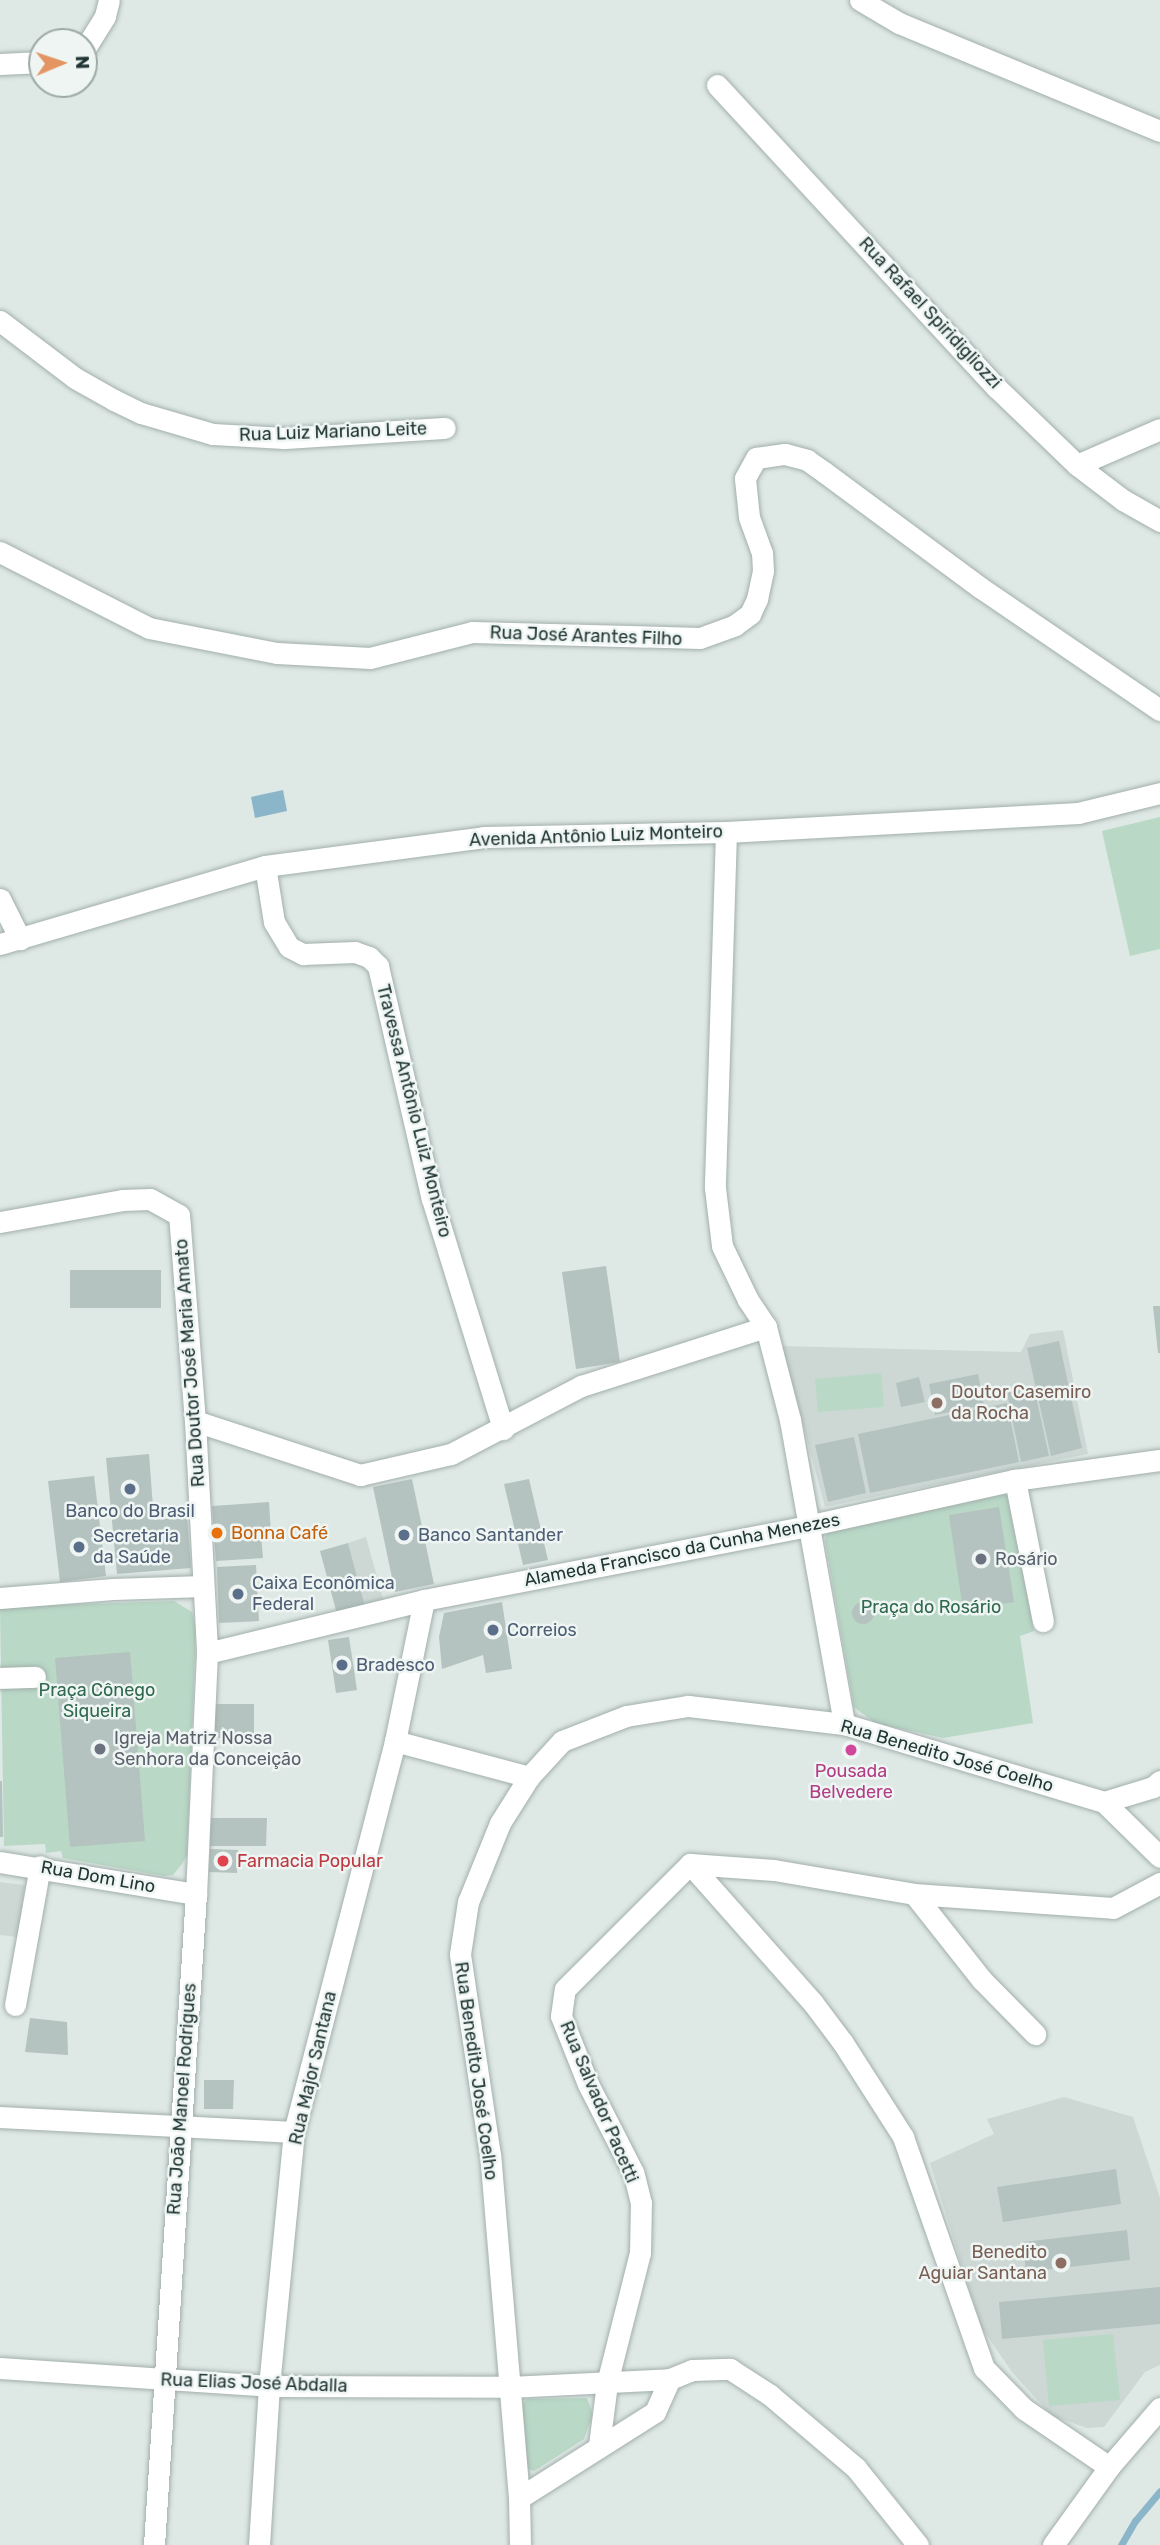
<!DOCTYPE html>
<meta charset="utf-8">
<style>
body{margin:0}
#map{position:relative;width:1160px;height:2545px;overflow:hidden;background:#dee8e5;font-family:Rubik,sans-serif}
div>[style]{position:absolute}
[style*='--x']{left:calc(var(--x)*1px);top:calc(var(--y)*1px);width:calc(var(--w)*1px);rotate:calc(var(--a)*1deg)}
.built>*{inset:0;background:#cdd8d5}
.green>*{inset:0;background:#b9d8c6}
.water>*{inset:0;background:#8bb6c9}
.stream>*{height:7px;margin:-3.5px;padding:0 3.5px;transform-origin:3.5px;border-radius:3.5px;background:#8bb6c9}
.building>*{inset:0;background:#b4c3bf}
.round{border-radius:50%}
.roads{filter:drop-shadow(0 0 2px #a2afac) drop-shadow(0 0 2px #a2afac)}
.minor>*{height:21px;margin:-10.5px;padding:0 10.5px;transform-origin:10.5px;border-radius:10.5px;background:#fff}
.dots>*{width:19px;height:19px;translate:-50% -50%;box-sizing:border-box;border:4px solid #eef5f3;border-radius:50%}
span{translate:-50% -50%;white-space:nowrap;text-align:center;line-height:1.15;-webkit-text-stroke:5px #eef5f3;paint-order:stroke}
.street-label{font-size:18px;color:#213634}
.education-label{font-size:18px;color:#785e54}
.left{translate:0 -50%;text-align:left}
.right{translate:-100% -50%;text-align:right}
.service-label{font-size:18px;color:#4e5e75}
.food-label{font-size:18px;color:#c56008}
.worship-label{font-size:18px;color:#5b616d}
.park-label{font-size:18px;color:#30694f}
.hotel-label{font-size:18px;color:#b23c85}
.health-label{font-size:18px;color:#be3a42}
.north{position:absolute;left:28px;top:28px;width:70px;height:70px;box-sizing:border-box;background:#eef5f3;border:2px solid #9ca9a7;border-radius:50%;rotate:88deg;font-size:19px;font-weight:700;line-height:28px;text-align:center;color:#213634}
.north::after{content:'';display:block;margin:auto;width:24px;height:32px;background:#e49561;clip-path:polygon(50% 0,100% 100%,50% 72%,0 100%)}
</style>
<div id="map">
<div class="built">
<div style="clip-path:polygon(1063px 1330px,1088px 1454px,825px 1507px,782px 1346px,1021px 1352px,1030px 1334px)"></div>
<div style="clip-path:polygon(366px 1537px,384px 1602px,365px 1606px,348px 1543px)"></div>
<div style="clip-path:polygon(0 1882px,25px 1885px,18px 1937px,0 1935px)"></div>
<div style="clip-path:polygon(1064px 2097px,1133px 2117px,1160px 2198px,1160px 2365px,1145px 2372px,1104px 2427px,1087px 2428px,1052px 2416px,1012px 2372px,981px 2327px,930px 2163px,994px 2134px,987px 2119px)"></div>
</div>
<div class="green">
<div style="clip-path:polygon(1160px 817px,1160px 949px,1130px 956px,1102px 831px)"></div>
<div style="clip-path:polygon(881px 1373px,884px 1407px,818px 1412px,815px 1379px)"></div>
<div style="clip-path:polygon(1002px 1494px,1007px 1495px,1034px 1631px,1020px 1636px,1033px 1723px,943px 1738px,875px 1723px,854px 1707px,825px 1540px,827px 1532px)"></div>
<div style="clip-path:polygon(174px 1601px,192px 1612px,196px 1627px,187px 1855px,182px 1864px,173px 1875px,164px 1876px,63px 1858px,61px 1851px,46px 1853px,45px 1844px,4px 1846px,0 1607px)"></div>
<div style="clip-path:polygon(1113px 2334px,1120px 2400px,1049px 2406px,1043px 2340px)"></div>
<div style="clip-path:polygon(587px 2398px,593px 2414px,584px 2439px,534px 2471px,525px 2468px,520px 2407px,527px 2399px)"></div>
</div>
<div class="water">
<div style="clip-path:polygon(283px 790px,287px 811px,255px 818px,251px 797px)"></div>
</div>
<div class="stream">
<div style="--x:1121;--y:2545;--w:28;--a:-60"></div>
<div style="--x:1135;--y:2521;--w:39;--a:-50"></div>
</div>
<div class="building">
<div style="clip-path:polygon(606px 1266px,620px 1362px,576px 1369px,562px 1272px)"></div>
<div style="clip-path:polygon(70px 1270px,161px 1270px,161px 1308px,70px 1308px)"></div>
<div style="clip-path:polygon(1153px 1306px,1160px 1306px,1160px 1353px,1158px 1353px)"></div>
<div style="clip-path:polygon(1059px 1341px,1082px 1448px,1051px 1456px,1027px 1348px)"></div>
<div style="clip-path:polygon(978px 1374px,984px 1405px,935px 1415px,929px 1384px)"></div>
<div style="clip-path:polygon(919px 1377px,925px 1402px,901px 1407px,896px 1383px)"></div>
<div style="clip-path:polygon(1034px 1387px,1049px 1456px,1021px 1462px,1007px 1393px)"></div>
<div style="clip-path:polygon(1007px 1403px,1019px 1462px,870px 1493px,858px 1434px)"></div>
<div style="clip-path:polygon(854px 1437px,866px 1493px,828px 1502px,815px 1445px)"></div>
<div style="clip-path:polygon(149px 1454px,154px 1520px,187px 1517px,191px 1568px,117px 1574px,106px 1458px)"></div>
<div style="clip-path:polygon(94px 1476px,106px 1576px,60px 1582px,48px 1481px)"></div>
<div style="clip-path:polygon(412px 1479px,434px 1584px,395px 1592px,373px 1487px)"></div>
<div style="clip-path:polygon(529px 1479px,548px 1560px,523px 1565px,504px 1484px)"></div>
<div style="clip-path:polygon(269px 1502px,271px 1534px,261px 1535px,263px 1558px,216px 1561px,212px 1506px)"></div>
<div style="clip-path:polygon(999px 1507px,1014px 1602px,963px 1610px,949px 1515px)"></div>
<div style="clip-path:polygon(348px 1543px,365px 1606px,337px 1614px,320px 1551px)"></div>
<div style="clip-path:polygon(256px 1565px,259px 1621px,219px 1623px,217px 1567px)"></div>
<div style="clip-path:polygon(502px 1602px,512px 1669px,486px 1673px,483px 1655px,442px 1669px,439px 1637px,444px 1613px)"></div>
<div class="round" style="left:852px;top:1602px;width:22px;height:22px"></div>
<div style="clip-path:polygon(349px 1637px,357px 1690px,336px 1693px,328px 1640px)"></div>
<div style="clip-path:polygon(130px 1652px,145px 1841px,70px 1847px,55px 1658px)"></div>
<div style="clip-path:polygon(211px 1704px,254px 1704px,254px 1738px,211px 1738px)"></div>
<div style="clip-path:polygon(0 1781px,2px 1781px,3px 1837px,0 1837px)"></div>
<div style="clip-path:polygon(210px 1818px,267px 1818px,266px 1846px,209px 1846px)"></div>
<div style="clip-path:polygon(210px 1849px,238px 1850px,237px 1873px,209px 1872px)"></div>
<div style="clip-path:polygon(30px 2018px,67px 2022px,68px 2055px,25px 2052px)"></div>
<div style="clip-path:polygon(204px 2080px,234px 2080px,233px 2109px,204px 2109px)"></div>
<div style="clip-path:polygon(1116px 2169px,1121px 2204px,1003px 2222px,997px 2187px)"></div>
<div style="clip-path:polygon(1127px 2230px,1130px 2260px,1026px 2272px,1023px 2242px)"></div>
<div style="clip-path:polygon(1160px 2287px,1160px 2324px,1002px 2339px,999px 2302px)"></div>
</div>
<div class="roads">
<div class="minor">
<div style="--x:860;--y:0;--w:45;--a:30.5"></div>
<div style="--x:899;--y:23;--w:282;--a:22.5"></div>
<div style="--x:84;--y:50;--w:40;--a:-58"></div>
<div style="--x:105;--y:16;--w:16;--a:-76"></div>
<div style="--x:0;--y:64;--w:42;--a:-2.7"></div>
<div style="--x:717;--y:85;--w:413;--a:47.3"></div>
<div style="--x:997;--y:388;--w:111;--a:43.9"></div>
<div style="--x:1077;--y:465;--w:58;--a:37.3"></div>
<div style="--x:1123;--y:500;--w:43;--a:29.6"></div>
<div style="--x:0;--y:321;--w:94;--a:37.2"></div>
<div style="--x:75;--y:378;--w:45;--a:29.4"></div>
<div style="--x:114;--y:400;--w:30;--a:26"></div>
<div style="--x:141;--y:413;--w:75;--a:16.3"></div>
<div style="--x:213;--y:434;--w:71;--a:3.2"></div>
<div style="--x:284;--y:438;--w:161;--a:-3.6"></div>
<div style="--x:1077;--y:465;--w:90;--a:-23.4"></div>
<div style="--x:0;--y:552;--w:167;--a:27"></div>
<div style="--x:149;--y:628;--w:130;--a:11.1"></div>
<div style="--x:277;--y:653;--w:93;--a:3.1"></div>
<div style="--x:370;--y:658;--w:105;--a:-14.3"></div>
<div style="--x:472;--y:632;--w:228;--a:1.5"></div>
<div style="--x:700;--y:638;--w:37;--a:-20"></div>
<div style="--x:735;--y:625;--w:19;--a:-36"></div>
<div style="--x:750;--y:614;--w:17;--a:-65"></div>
<div style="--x:757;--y:599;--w:29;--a:-78"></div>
<div style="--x:763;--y:571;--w:18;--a:-93"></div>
<div style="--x:762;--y:553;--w:38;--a:-110"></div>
<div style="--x:749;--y:517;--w:39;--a:-96"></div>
<div style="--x:745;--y:478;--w:23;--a:-61"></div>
<div style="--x:756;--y:458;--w:29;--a:-8"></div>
<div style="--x:785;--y:454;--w:23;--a:15"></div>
<div style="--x:807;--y:460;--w:21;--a:35"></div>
<div style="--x:824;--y:472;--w:195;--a:36.5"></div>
<div style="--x:981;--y:588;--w:217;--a:34.3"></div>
<div style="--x:726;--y:832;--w:356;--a:91.8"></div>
<div style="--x:715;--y:1188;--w:58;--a:83.1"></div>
<div style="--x:722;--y:1246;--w:60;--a:64.3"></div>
<div style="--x:748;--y:1300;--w:32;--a:56"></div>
<div style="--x:766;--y:1327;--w:96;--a:75.5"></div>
<div style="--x:790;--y:1420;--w:309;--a:79.9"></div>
<div style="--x:265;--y:866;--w:57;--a:80.9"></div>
<div style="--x:274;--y:922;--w:29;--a:59"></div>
<div style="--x:289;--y:947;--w:16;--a:27"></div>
<div style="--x:303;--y:954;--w:52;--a:-2.2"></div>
<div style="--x:355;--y:952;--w:15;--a:20"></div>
<div style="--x:369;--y:957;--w:13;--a:45"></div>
<div style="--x:378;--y:966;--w:239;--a:77"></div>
<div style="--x:432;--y:1199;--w:241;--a:72.8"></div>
<div style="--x:0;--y:899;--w:45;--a:63.4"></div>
<div style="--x:0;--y:944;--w:276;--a:-16.4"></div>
<div style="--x:265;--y:866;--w:221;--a:-7.5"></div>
<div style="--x:484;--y:837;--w:242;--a:-1.2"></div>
<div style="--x:726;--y:832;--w:353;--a:-3.1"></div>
<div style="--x:1078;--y:813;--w:84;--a:-13.7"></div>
<div style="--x:0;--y:1222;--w:124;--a:-10.2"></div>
<div style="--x:122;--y:1200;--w:28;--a:-2"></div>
<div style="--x:150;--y:1199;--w:33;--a:29"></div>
<div style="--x:179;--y:1215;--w:12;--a:85"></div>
<div style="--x:180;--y:1227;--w:195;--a:85.6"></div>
<div style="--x:195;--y:1421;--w:232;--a:87"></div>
<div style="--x:207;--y:1653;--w:241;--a:92.6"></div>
<div style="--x:196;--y:1894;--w:652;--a:93.69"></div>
<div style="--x:195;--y:1421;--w:174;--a:18.1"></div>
<div style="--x:360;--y:1475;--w:93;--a:-13"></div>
<div style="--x:451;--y:1454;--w:147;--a:-27.6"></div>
<div style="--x:581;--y:1386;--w:194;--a:-17.7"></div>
<div style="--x:1015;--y:1480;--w:144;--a:78.8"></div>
<div style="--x:0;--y:1598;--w:113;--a:-4.6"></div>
<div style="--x:113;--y:1589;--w:90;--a:-1.9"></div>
<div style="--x:207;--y:1653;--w:223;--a:-13.7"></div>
<div style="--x:424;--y:1600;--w:390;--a:-10.9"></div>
<div style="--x:807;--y:1526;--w:213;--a:-12.5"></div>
<div style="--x:1015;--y:1480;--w:146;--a:-7.9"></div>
<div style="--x:0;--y:1678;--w:35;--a:-2"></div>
<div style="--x:395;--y:1741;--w:139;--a:15"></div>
<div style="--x:1104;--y:1802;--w:78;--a:44.5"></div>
<div style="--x:0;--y:1862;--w:199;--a:9.3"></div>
<div style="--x:690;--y:1864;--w:186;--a:48.5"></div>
<div style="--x:813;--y:2003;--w:50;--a:53.1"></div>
<div style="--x:843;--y:2043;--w:112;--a:57.4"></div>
<div style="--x:903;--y:2137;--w:245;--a:70.7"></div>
<div style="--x:984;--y:2368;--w:57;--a:45.7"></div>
<div style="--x:1024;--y:2409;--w:103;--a:34.3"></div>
<div style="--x:914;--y:1894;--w:110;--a:51.7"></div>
<div style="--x:982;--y:1980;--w:76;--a:45.5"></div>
<div style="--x:15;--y:2005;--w:141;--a:-79.8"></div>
<div style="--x:0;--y:2117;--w:294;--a:2.9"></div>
<div style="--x:0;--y:2368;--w:270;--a:3.8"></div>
<div style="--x:269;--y:2386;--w:240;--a:0.2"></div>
<div style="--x:509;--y:2387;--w:161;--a:-2.8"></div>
<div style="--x:670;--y:2379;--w:24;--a:-22"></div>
<div style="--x:692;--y:2370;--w:38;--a:-2"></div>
<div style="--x:730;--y:2369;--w:48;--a:33"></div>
<div style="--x:770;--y:2395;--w:113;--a:40.3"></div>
<div style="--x:856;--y:2468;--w:99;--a:51.2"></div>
<div style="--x:599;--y:2445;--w:63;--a:-82.6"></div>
<div style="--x:607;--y:2383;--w:134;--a:-75.8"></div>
<div style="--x:640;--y:2253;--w:50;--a:-88.9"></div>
<div style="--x:641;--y:2203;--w:32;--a:-104"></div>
<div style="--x:633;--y:2172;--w:99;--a:-117.1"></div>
<div style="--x:588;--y:2084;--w:73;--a:-111.7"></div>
<div style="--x:561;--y:2016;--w:27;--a:-82"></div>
<div style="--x:565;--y:1989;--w:177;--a:-45"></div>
<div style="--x:690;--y:1864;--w:84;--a:4.1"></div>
<div style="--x:774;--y:1870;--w:142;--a:9.7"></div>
<div style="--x:914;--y:1894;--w:199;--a:4"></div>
<div style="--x:1113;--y:1908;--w:53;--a:-28"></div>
<div style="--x:519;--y:2498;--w:161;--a:-32.3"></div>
<div style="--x:655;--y:2412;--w:36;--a:-66"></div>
<div style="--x:259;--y:2545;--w:159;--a:-86.4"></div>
<div style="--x:269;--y:2386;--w:255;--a:-84.4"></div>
<div style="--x:294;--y:2132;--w:404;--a:-75.5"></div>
<div style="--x:395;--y:1741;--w:144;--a:-78.4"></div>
<div style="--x:520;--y:2545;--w:47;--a:-91.2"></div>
<div style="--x:519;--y:2498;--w:344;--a:-94.8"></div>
<div style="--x:490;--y:2155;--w:203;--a:-98.5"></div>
<div style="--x:460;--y:1954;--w:53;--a:-81.3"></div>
<div style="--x:468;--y:1902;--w:85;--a:-67.9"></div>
<div style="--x:500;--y:1823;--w:54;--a:-57.8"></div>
<div style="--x:529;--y:1777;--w:49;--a:-47.5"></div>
<div style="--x:562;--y:1741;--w:69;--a:-21.3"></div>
<div style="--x:626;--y:1716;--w:63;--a:-9.2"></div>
<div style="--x:688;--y:1706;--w:157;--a:6.6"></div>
<div style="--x:844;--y:1724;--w:271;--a:16.7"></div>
<div style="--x:1104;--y:1802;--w:51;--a:-17"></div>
<div style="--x:1153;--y:1787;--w:9;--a:-41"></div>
<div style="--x:1053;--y:2545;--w:96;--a:-54.3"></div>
<div style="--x:1109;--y:2467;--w:78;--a:-49.2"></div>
</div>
</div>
<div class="dots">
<div style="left:937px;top:1403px;background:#8d6e63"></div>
<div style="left:130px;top:1489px;background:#5c6f8a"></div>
<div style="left:217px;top:1533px;background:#e8710a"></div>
<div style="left:404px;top:1535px;background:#5c6f8a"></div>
<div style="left:79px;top:1547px;background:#5c6f8a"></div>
<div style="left:981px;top:1559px;background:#6b7280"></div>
<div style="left:238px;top:1594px;background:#5c6f8a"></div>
<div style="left:493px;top:1630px;background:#5c6f8a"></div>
<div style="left:342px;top:1665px;background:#5c6f8a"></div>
<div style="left:100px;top:1749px;background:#6b7280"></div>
<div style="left:851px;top:1750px;background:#d1479c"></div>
<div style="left:223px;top:1861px;background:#e0444e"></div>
<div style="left:1061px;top:2263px;background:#8d6e63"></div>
</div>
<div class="street-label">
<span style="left:930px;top:313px;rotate:47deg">Rua Rafael Spiridigliozzi</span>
<span style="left:333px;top:432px;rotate:-2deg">Rua Luiz Mariano Leite</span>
<span style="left:586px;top:636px;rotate:2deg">Rua José Arantes Filho</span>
<span style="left:596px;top:836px;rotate:-2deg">Avenida Antônio Luiz Monteiro</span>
<span style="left:414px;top:1111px;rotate:76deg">Travessa Antônio Luiz Monteiro</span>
<span style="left:190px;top:1363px;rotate:-94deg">Rua Doutor José Maria Amato</span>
<span style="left:682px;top:1550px;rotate:-11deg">Alameda Francisco da Cunha Menezes</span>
<span style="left:947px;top:1756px;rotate:16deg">Rua Benedito José Coelho</span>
<span style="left:98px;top:1877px;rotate:10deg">Rua Dom Lino</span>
<span style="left:313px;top:2068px;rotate:-77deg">Rua Major Santana</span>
<span style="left:476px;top:2071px;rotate:82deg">Rua Benedito José Coelho</span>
<span style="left:182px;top:2099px;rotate:-86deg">Rua João Manoel Rodrigues</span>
<span style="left:599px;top:2102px;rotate:67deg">Rua Salvador Pacetti</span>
<span style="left:254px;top:2383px;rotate:2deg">Rua Elias José Abdalla</span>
</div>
<div class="education-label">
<span class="left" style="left:951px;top:1403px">Doutor Casemiro<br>da Rocha</span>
<span class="right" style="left:1047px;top:2263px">Benedito<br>Aguiar Santana</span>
</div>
<div class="service-label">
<span style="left:130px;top:1511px">Banco do Brasil</span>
<span class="left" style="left:418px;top:1535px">Banco Santander</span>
<span class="left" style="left:93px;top:1547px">Secretaria<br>da Saúde</span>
<span class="left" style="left:252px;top:1594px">Caixa Econômica<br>Federal</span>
<span class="left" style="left:507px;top:1630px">Correios</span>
<span class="left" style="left:356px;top:1665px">Bradesco</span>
</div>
<div class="food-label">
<span class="left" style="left:231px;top:1533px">Bonna Café</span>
</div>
<div class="worship-label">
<span class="left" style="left:995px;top:1559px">Rosário</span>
<span class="left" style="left:114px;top:1749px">Igreja Matriz Nossa<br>Senhora da Conceição</span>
</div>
<div class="park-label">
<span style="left:931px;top:1607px">Praça do Rosário</span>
<span style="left:97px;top:1701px">Praça Cônego<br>Siqueira</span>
</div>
<div class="hotel-label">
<span style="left:851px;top:1782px">Pousada<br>Belvedere</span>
</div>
<div class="health-label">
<span class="left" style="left:237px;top:1861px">Farmacia Popular</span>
</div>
<div class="north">N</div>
</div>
